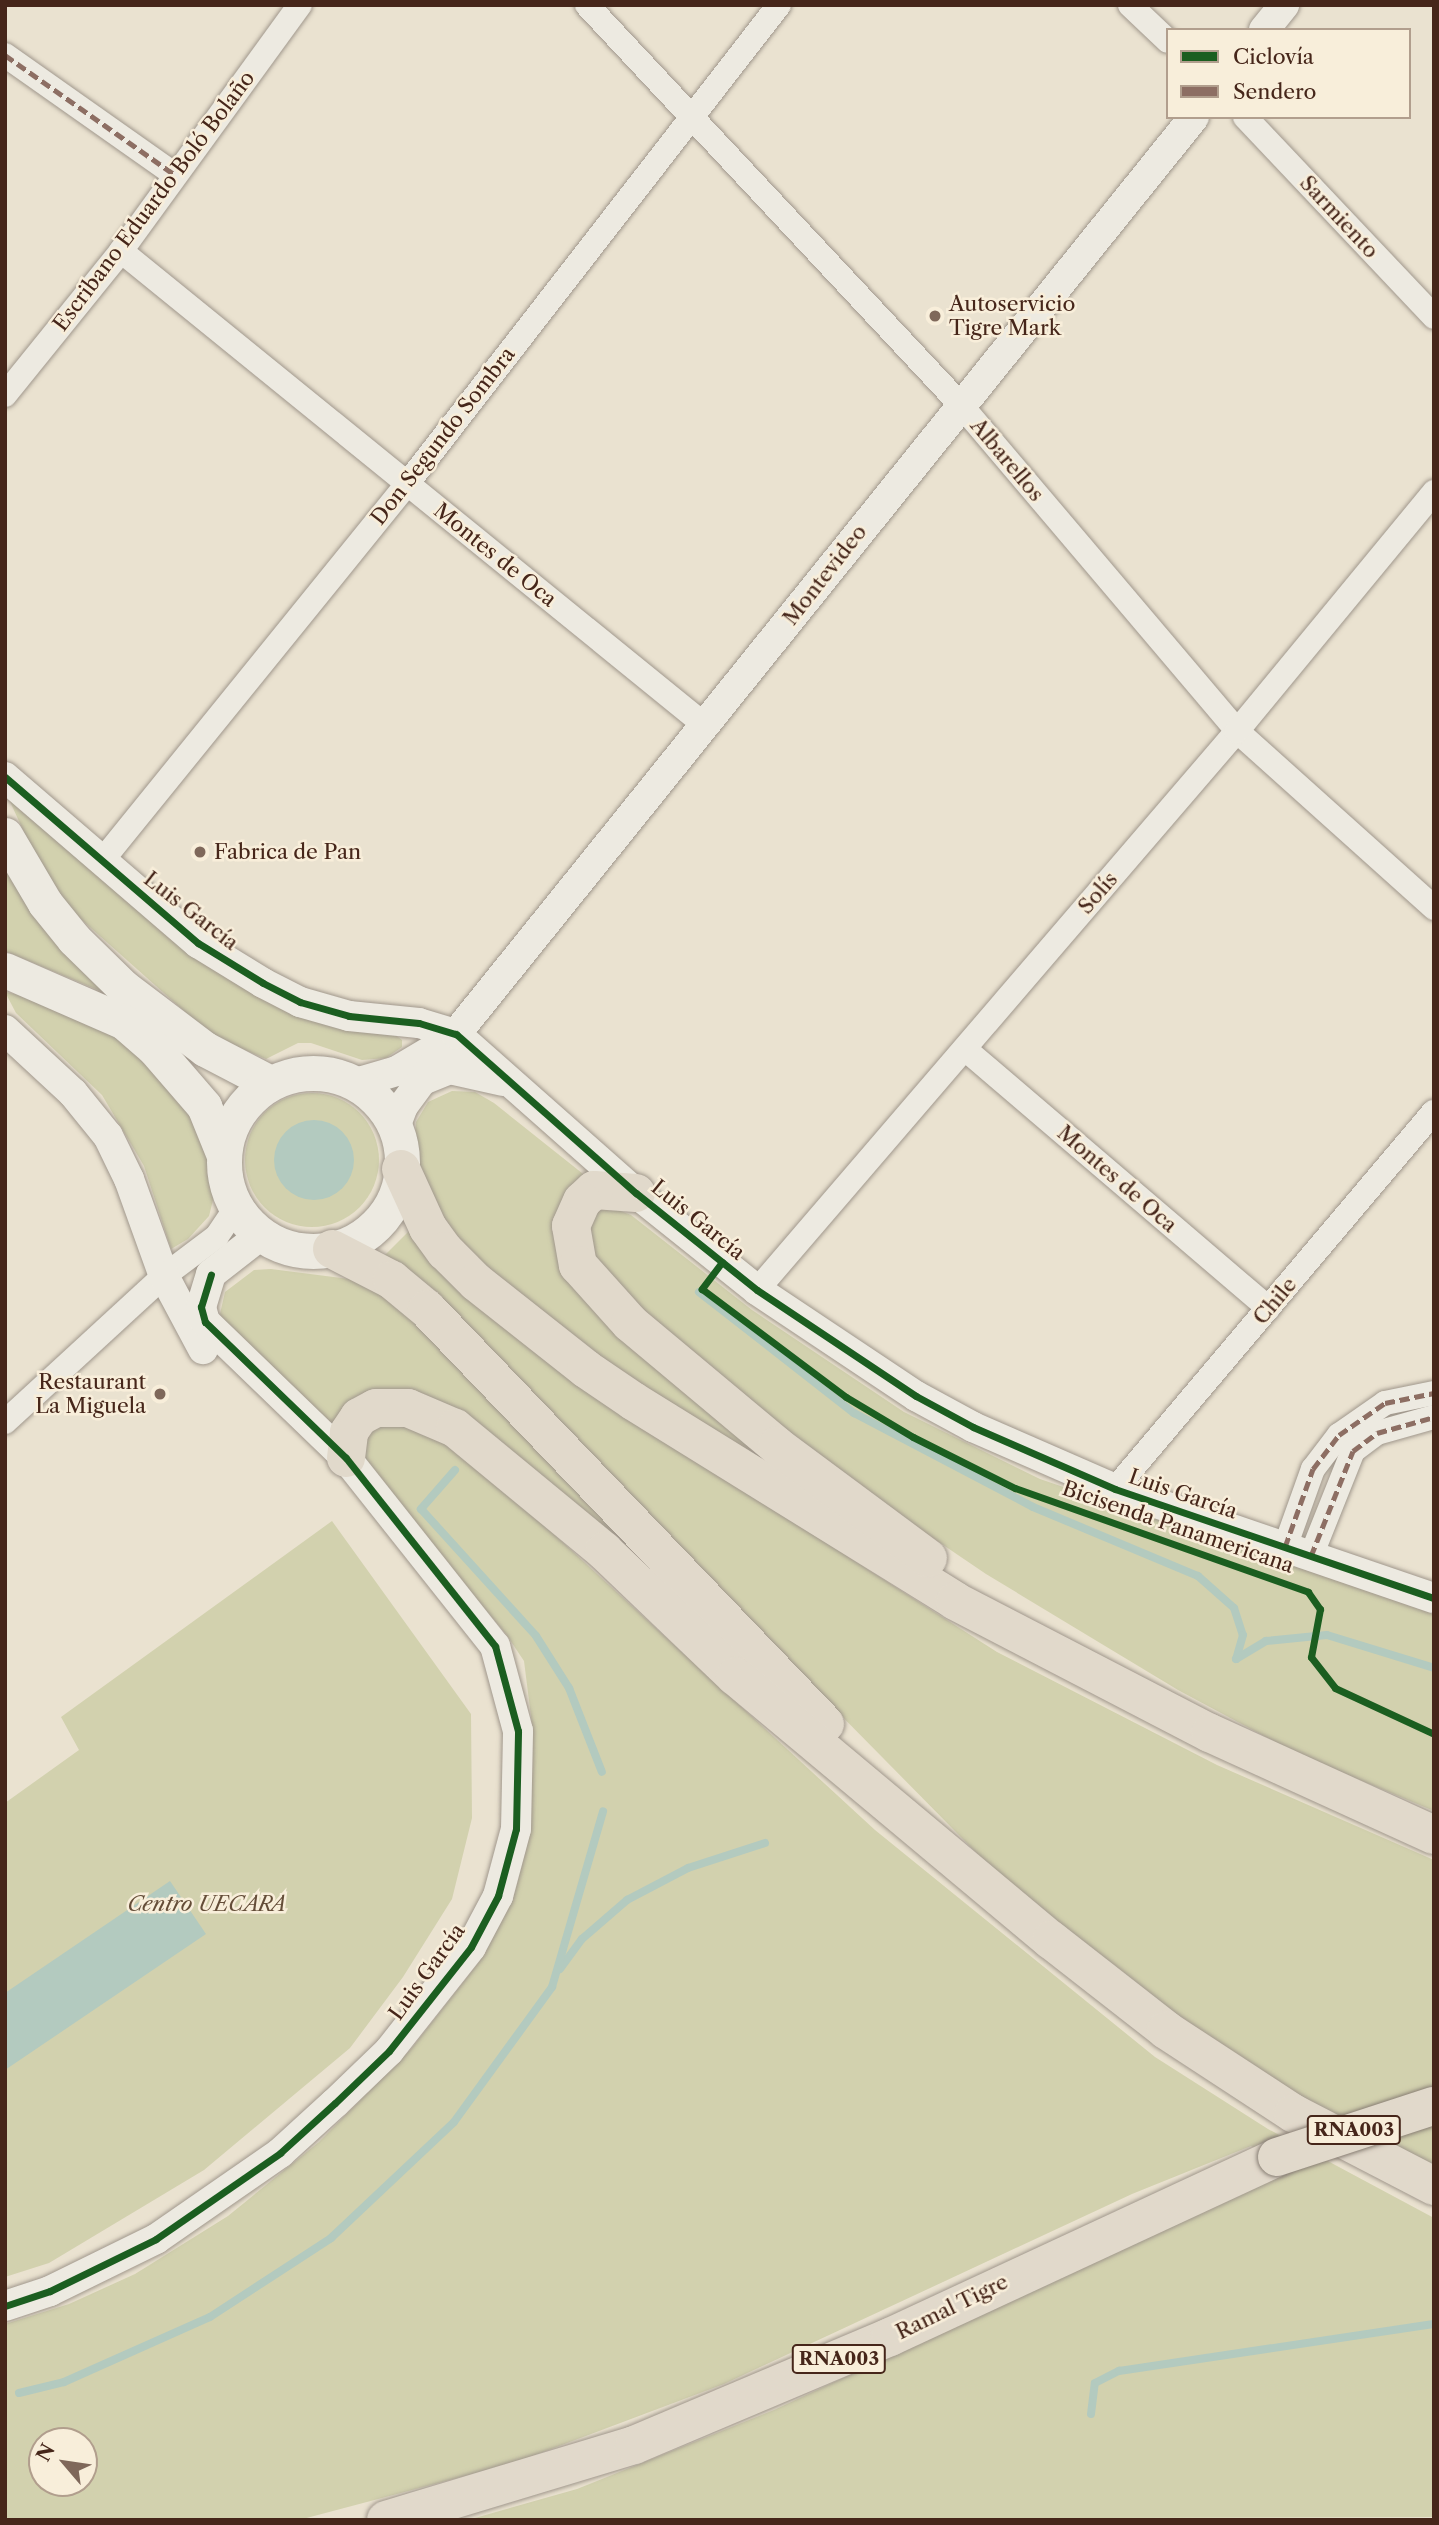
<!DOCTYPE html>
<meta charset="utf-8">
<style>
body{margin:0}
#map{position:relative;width:1439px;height:2525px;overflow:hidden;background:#eae2d0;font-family:"Libre Caslon Text",serif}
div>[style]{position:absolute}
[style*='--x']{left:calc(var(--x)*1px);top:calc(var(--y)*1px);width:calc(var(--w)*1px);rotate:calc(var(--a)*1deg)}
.green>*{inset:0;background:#d2d1ae}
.round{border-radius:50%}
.water>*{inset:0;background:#b3cabf}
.stream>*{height:8px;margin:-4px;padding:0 4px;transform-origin:4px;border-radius:4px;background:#b3cabf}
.roads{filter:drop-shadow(0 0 2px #a0978c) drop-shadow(0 0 2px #a0978c)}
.minor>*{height:24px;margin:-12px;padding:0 12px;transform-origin:12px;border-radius:12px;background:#edeae1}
.tertiary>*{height:30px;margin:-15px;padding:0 15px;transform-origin:15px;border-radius:15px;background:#edeae1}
.secondary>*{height:35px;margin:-17.5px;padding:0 17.5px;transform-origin:17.5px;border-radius:17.5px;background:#edeae1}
.secondary>.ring{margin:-17.5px;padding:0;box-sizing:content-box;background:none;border:35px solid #edeae1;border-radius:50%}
.motorway>*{height:38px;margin:-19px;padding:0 19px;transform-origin:19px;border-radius:19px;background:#e1d9cb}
.bridges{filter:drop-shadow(0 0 2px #887e74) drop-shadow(0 0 2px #887e74)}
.motorway-bridge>*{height:38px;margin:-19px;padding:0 19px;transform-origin:19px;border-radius:19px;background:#e1d9cb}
.quiet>*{height:5px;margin-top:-2.5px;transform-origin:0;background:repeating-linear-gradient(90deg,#8d6e63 0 10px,transparent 0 15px)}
.cycleway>*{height:7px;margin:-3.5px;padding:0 3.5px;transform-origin:3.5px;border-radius:3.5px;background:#1b5e20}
.dots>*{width:19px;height:19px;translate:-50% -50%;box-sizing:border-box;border:4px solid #f8eeda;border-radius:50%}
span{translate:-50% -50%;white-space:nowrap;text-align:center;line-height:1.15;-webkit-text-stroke:5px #f8eeda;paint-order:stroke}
.shield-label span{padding:2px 5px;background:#f8eeda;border:2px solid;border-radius:5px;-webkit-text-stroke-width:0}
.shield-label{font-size:19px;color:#46261a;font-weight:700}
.street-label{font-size:21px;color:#46261a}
.poi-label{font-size:21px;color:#46261a}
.left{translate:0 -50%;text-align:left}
.right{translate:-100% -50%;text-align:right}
.park-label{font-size:21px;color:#644d38;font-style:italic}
.frame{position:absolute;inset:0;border:7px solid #46261a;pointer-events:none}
.legend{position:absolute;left:1166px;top:28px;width:245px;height:91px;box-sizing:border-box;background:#f8eeda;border:2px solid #b19e8d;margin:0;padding:9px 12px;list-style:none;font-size:21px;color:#46261a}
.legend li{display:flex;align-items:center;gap:14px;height:35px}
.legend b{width:35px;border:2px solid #b19e8d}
.north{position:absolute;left:28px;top:2427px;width:70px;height:70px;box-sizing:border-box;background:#f8eeda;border:2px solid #b19e8d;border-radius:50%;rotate:299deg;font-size:19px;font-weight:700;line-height:28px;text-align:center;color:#46261a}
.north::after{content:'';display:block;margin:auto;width:24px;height:32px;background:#7f685a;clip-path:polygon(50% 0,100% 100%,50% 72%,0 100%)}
</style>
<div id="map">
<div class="green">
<div style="clip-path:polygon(7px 795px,193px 954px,385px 1027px,402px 1040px,402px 1047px,386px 1058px,362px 1060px,311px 1043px,298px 1043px,266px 1059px,211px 1035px,73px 912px,34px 854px)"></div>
<div style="clip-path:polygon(5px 858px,110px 995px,5px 951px)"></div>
<div style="clip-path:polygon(5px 992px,52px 1002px,90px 1019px,128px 1045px,193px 1106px,212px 1158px,215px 1192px,209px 1216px,188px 1239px,171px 1249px,144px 1166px,102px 1095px,16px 1013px)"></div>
<div style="clip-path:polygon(452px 1091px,475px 1092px,494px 1103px,597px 1185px,556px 1228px,774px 1468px,656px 1402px,454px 1243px,427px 1195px,414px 1153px,416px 1122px,428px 1102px)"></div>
<div class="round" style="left:245px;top:1093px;width:134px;height:134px"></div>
<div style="clip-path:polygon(600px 1203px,631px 1215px,752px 1310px,904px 1412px,1040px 1479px,1434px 1614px,1434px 1811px,1298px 1754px,1178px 1690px,986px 1574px,781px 1435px,586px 1258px,586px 1216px)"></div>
<div style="clip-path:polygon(411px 1229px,427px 1260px,606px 1402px,997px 1652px,1217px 1765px,1434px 1860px,1434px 2173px,1246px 2068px,1021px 1898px,678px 1550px,378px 1262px)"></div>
<div style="clip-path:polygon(271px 1269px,349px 1279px,377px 1291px,403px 1308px,628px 1537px,637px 1558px,442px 1412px,338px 1428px,227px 1335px,220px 1314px,225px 1292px,254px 1270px)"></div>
<div style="clip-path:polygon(evenodd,385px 1412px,456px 1444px,875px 1830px,1155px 2057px,1268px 2129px,1434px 2218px,1434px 2517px,468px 2520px,577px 2489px,774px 2410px,1293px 2169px,1251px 2146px,1132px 2194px,724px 2384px,514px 2463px,299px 2520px,5px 2520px,5px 2324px,69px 2304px,135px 2274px,228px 2216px,319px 2142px,411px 2049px,479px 1962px,511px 1896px,531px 1818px,533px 1732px,524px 1661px,506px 1634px,368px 1471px,356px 1446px,385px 1412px,42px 2441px,84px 2441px,84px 2483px,42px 2483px,42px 2441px)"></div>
<div style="clip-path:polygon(332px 1521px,471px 1714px,472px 1818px,452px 1899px,403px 1977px,350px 2048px,204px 2170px,49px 2263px,5px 2277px,5px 1803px,79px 1750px,61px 1717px)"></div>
</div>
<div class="water">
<div class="round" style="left:274px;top:1120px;width:80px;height:80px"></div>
<div style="clip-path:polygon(170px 1881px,206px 1934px,5px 2070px,5px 1993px)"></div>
</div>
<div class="stream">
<div style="--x:699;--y:1292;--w:197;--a:38"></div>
<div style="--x:854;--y:1413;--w:202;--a:27.7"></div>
<div style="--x:1033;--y:1507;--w:179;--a:22.7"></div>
<div style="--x:1198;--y:1576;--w:48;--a:41.6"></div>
<div style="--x:1234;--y:1608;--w:28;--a:72"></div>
<div style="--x:1243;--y:1635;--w:25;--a:106"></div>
<div style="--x:455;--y:1470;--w:52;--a:131.1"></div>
<div style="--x:421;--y:1509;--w:171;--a:47.8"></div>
<div style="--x:536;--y:1636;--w:62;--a:57.6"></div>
<div style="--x:569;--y:1688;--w:90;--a:68.6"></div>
<div style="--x:1236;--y:1659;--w:35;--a:-31"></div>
<div style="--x:1266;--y:1641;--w:61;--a:-5.6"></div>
<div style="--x:1327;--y:1635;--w:112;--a:17.1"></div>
<div style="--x:560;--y:1969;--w:37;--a:-54"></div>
<div style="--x:582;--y:1939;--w:60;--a:-40.9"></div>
<div style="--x:627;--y:1900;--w:69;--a:-27.7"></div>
<div style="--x:688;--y:1868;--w:81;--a:-18"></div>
<div style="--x:19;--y:2393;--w:46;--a:-13.7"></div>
<div style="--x:64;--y:2382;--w:160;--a:-24"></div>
<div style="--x:210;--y:2317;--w:145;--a:-33.1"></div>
<div style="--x:331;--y:2238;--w:169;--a:-43.3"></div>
<div style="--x:454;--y:2122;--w:167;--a:-54"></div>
<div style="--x:552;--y:1987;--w:183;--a:-73.8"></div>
<div style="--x:1091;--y:2414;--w:31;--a:-83"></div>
<div style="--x:1095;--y:2383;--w:27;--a:-27"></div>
<div style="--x:1119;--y:2371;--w:318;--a:-8.5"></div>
</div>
<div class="roads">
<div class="minor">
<div style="--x:587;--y:5;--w:546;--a:46.93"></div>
<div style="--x:960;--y:404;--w:429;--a:49.7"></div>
<div style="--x:1237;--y:731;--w:265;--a:41.9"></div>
<div style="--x:1130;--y:5;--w:52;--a:43.5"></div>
<div style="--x:5;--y:55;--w:208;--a:35.2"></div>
<div style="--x:1245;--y:117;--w:275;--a:46.6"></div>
<div style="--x:121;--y:251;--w:754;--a:39.08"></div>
<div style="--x:5;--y:395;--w:185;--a:-51.1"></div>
<div style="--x:121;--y:251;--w:304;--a:-54"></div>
<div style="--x:101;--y:862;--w:486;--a:-51"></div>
<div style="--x:407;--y:484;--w:606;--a:-52.17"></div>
<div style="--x:965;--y:1049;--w:399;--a:40.5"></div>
<div style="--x:757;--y:1290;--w:737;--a:-49.35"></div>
<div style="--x:1237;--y:731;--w:310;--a:-50.5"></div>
<div style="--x:5;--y:1422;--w:216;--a:-42.6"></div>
<div style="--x:164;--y:1276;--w:66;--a:-37"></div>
<div style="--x:217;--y:1236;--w:34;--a:-56"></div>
<div style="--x:1115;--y:1489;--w:494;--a:-49.8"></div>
<div style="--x:1285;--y:1547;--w:83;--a:-70.3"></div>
<div style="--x:1313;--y:1469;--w:43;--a:-52.6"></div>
<div style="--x:1339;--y:1435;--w:56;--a:-34.8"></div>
<div style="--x:1385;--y:1403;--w:50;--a:-11.5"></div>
<div style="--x:1311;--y:1556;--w:113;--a:-68.2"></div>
<div style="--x:1353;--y:1451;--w:30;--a:-37"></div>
<div style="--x:1377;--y:1433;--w:59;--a:-15.7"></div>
</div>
<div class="tertiary">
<div style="--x:1264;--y:30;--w:32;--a:-51"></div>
<div style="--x:5;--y:777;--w:255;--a:40.7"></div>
<div style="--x:198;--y:943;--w:76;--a:31.6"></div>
<div style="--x:263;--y:983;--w:42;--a:27.2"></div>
<div style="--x:300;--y:1002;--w:51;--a:15.9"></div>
<div style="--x:349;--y:1016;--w:70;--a:5.7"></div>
<div style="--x:419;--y:1023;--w:39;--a:17"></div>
<div style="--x:456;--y:1034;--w:240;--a:41.5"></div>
<div style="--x:636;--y:1193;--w:155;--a:38.7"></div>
<div style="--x:757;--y:1290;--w:191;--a:33.7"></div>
<div style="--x:916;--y:1396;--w:65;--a:28.5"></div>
<div style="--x:973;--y:1427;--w:155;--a:23.6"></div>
<div style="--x:1115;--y:1489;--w:337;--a:18.9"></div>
<div style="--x:5;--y:1030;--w:93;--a:42.8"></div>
<div style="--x:73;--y:1093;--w:55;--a:50.9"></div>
<div style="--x:108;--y:1136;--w:48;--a:64"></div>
<div style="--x:129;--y:1179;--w:103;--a:70.2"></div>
<div style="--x:164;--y:1276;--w:83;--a:61.9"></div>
<div style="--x:420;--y:1081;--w:32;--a:-22"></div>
<div style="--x:450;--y:1069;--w:54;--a:12.8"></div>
<div style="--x:356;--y:1083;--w:43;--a:-16.3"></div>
<div style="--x:397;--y:1071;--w:49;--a:-30.8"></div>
<div style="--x:395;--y:1127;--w:22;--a:-69"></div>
<div style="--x:403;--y:1106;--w:89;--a:-53.6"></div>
<div style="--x:456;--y:1034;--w:1177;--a:-51.17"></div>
<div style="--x:5;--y:2306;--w:47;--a:-18.4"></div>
<div style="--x:50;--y:2291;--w:118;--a:-26.1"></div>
<div style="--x:156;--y:2239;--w:151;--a:-34.7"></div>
<div style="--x:280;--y:2153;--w:74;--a:-42.3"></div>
<div style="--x:335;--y:2103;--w:75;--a:-43.9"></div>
<div style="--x:389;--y:2051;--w:132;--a:-51.7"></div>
<div style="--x:471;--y:1947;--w:58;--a:-62.1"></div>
<div style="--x:498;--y:1896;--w:69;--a:-75"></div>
<div style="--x:516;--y:1829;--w:98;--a:-88.8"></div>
<div style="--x:518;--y:1731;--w:88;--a:-105.1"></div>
<div style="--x:495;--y:1646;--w:240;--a:-128.4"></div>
<div style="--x:346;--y:1458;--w:196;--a:-136"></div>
<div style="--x:205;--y:1322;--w:16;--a:-105"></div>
<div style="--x:201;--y:1307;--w:34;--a:-73"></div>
<div style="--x:211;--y:1274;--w:63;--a:-38"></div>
</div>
<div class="secondary">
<div style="--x:5;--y:835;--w:79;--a:59.5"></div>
<div style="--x:45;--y:903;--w:46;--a:51.1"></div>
<div style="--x:74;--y:939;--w:69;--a:44.4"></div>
<div style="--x:123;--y:987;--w:103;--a:37.1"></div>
<div style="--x:205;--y:1049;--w:73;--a:27.6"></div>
<div style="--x:5;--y:970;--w:130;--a:23.6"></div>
<div style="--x:124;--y:1022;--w:40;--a:41"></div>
<div style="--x:154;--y:1048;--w:77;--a:49.2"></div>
<div style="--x:204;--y:1106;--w:51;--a:68"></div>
<div class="ring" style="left:224px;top:1073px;width:143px;height:143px"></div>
</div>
<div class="motorway">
<div style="--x:401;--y:1169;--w:65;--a:65.4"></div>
<div style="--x:428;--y:1228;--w:29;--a:54"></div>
<div style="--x:445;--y:1251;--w:44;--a:45"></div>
<div style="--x:476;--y:1282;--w:140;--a:38.3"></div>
<div style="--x:586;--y:1369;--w:57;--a:34.2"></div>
<div style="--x:633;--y:1401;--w:379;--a:31.8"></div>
<div style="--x:955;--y:1601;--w:287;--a:27.4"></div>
<div style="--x:1210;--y:1733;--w:246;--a:24.5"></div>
<div style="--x:636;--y:1193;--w:42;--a:-175.9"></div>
<div style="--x:594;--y:1190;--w:16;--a:137"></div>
<div style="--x:582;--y:1201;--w:27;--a:114"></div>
<div style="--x:571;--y:1226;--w:40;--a:80"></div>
<div style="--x:578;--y:1265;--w:78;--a:48.1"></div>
<div style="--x:630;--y:1323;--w:192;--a:39.9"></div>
<div style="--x:777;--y:1446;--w:188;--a:36.6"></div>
<div style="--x:332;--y:1249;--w:68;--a:27.3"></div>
<div style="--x:392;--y:1280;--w:45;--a:39.6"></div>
<div style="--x:427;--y:1309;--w:575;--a:46.2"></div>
<div style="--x:346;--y:1458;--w:26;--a:-83"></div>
<div style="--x:349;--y:1432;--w:18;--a:-56"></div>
<div style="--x:359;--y:1417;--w:19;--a:-28"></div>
<div style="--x:376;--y:1408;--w:32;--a:0"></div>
<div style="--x:408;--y:1408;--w:51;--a:23.1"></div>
<div style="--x:455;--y:1428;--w:193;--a:39.5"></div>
<div style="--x:604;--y:1551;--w:181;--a:43.7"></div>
<div style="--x:735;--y:1676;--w:412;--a:39.9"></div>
<div style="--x:1051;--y:1940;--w:146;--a:38"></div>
<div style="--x:1166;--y:2030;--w:152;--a:33.2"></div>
<div style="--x:1293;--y:2113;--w:159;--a:27.4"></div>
<div style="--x:386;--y:2520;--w:259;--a:-16.8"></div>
<div style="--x:634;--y:2445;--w:278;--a:-22.9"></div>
<div style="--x:890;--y:2337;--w:427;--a:-24.9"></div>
</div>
</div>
<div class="bridges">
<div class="motorway-bridge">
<div style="--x:1277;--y:2157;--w:164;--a:-18.1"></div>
</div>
</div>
<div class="quiet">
<div style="--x:5;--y:55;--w:208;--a:35.2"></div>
<div style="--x:1285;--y:1547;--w:83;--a:-70.3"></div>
<div style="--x:1313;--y:1469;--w:43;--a:-52.6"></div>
<div style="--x:1339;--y:1435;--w:56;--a:-34.8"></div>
<div style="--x:1385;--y:1403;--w:50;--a:-11.5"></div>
<div style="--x:1311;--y:1556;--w:113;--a:-68.2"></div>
<div style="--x:1353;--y:1451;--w:30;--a:-37"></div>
<div style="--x:1377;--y:1433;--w:59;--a:-15.7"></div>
</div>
<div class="cycleway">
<div style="--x:5;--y:777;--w:255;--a:40.7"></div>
<div style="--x:198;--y:943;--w:76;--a:31.6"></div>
<div style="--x:263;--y:983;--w:42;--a:27.2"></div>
<div style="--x:300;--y:1002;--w:51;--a:15.9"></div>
<div style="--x:349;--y:1016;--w:70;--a:5.7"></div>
<div style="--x:419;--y:1023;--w:39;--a:17"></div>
<div style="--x:456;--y:1034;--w:240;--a:41.5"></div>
<div style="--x:636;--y:1193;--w:155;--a:38.7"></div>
<div style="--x:757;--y:1290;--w:191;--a:33.7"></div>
<div style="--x:916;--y:1396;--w:65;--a:28.5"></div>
<div style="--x:973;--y:1427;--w:155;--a:23.6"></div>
<div style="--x:1115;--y:1489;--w:337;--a:18.9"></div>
<div style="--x:722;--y:1262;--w:34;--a:127"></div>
<div style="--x:702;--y:1289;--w:180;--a:36.9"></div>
<div style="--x:846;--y:1397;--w:78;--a:30.8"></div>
<div style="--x:913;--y:1437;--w:114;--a:26.6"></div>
<div style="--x:1015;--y:1488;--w:311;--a:19.5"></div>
<div style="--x:1308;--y:1592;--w:21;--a:55"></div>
<div style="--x:1320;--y:1609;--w:49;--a:100.6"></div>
<div style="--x:1311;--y:1657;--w:39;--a:52"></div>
<div style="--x:1335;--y:1688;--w:109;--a:24.9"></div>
<div style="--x:5;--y:2306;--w:47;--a:-18.4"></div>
<div style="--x:50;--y:2291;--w:118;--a:-26.1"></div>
<div style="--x:156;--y:2239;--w:151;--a:-34.7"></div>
<div style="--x:280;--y:2153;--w:74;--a:-42.3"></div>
<div style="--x:335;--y:2103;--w:75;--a:-43.9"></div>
<div style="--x:389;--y:2051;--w:132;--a:-51.7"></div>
<div style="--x:471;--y:1947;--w:58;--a:-62.1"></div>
<div style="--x:498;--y:1896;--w:69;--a:-75"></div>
<div style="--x:516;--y:1829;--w:98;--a:-88.8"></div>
<div style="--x:518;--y:1731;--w:88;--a:-105.1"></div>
<div style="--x:495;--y:1646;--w:240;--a:-128.4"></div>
<div style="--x:346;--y:1458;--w:196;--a:-136"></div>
<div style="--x:205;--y:1322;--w:16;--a:-105"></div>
<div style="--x:201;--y:1307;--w:34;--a:-73"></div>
</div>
<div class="dots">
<div style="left:935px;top:316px;background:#7f685a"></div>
<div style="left:200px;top:852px;background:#7f685a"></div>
<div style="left:160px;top:1394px;background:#7f685a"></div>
</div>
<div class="shield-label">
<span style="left:1354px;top:2130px">RNA003</span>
<span style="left:839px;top:2359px">RNA003</span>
</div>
<div class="street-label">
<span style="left:154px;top:201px;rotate:-53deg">Escribano Eduardo Boló Bolaño</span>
<span style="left:1339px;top:217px;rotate:47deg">Sarmiento</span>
<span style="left:443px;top:436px;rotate:-52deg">Don Segundo Sombra</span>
<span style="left:1007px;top:460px;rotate:50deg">Albarellos</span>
<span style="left:495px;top:555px;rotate:39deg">Montes de Oca</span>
<span style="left:825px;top:575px;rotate:-52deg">Montevideo</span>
<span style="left:1098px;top:893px;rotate:-49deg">Solís</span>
<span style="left:191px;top:911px;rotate:38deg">Luis García</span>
<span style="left:1117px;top:1179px;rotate:41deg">Montes de Oca</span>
<span style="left:698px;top:1220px;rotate:39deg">Luis García</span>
<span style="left:1275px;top:1301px;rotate:-50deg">Chile</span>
<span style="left:1183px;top:1494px;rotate:19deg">Luis García</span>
<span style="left:1178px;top:1527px;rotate:19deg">Bicisenda Panamericana</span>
<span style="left:427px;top:1972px;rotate:-54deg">Luis García</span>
<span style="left:952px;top:2307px;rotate:-26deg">Ramal Tigre</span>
</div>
<div class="poi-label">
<span class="left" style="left:949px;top:316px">Autoservicio<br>Tigre Mark</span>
<span class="left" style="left:214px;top:852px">Fabrica de Pan</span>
<span class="right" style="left:146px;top:1394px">Restaurant<br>La Miguela</span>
</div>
<div class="park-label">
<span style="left:207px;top:1904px">Centro UECARA</span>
</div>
<div class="frame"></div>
<ul class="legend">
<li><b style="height:9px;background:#1b5e20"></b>Ciclovía</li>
<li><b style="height:9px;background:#8d6e63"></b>Sendero</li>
</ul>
<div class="north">N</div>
</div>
